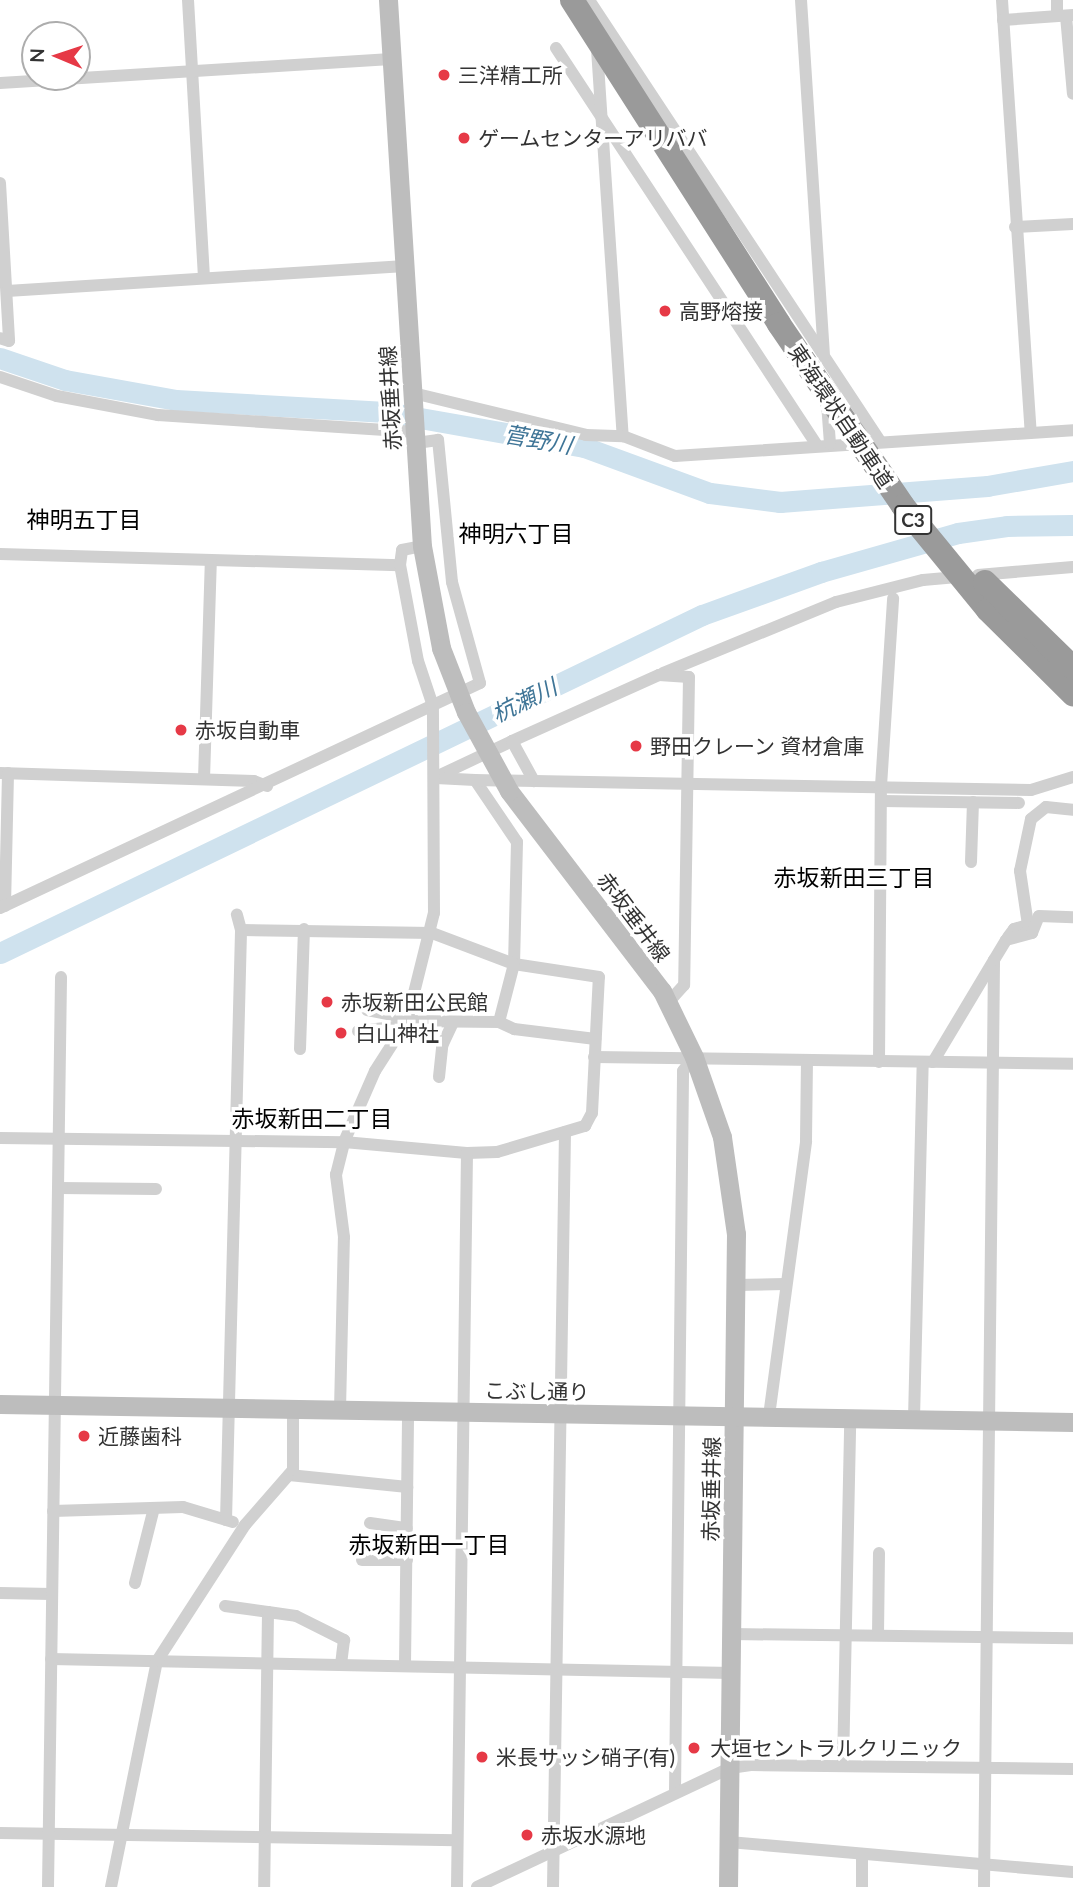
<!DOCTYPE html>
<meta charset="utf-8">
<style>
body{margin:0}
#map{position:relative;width:1073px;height:1887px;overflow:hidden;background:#fff;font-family:Lato,"Noto Sans JP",sans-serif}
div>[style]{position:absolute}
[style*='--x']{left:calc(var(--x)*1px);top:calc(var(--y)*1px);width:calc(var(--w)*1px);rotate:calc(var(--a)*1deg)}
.river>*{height:21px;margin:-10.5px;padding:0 10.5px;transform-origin:10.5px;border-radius:10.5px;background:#cfe2ee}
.street>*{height:12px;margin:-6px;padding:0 6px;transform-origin:6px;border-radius:6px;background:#d0d0d0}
.secondary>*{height:19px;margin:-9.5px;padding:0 9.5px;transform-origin:9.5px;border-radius:9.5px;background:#bdbdbd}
.secondary-bridge>*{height:19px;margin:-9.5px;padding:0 9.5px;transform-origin:9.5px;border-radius:9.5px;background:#bdbdbd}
.highway-bridge>*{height:24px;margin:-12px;padding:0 12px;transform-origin:12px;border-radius:12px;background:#9a9a9a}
.dots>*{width:19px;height:19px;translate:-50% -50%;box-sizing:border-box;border:4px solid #fff;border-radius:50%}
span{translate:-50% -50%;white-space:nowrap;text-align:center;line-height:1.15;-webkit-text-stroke:7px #fff;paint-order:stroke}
.shield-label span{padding:2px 5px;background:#fff;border:2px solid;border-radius:5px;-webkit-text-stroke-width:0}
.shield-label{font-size:19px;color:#333;font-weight:700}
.poi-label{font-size:21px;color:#333}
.left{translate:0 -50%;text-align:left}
.street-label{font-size:21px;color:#333}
.water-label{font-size:23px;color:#3f7597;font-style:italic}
.neighbourhood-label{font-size:23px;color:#000}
.north{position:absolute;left:21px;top:21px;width:70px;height:70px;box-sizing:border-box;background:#fff;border:2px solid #adadad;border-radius:50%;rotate:272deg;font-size:19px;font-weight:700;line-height:28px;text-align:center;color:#333}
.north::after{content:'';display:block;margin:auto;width:24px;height:32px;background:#e63946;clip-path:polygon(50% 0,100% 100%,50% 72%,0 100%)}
</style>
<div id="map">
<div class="river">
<div style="--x:0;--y:358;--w:69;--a:18.7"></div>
<div style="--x:65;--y:380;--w:113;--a:10.2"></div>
<div style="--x:176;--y:400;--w:210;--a:3.3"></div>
<div style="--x:386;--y:412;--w:201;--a:10"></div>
<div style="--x:584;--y:447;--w:134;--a:20.1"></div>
<div style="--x:710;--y:493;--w:71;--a:7.3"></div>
<div style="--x:780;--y:502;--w:208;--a:-4.4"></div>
<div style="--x:987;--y:486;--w:87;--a:-9.9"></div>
<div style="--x:0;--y:953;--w:779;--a:-25.71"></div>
<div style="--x:702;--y:615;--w:127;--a:-19.9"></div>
<div style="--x:821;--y:572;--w:142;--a:-15.9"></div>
<div style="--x:958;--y:533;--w:49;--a:-8.1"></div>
<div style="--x:1007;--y:526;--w:66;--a:-0.9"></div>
</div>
<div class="street">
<div style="--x:188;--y:0;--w:278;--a:86.7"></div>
<div style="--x:589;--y:0;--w:528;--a:56.58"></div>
<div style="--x:801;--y:0;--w:354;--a:86.3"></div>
<div style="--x:1002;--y:0;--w:433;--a:86.2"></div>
<div style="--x:1057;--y:0;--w:16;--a:90"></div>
<div style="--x:1066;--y:16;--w:78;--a:84.9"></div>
<div style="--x:1003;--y:20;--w:70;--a:-4.1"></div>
<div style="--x:556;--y:48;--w:475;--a:56.7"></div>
<div style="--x:597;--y:49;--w:388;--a:86.2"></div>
<div style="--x:0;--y:83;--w:392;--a:-3.5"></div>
<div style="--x:0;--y:183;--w:158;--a:86.7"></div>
<div style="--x:9;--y:341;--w:9;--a:-162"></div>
<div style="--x:1015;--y:227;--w:58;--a:-3"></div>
<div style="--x:7;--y:291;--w:399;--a:-3.6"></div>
<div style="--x:0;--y:377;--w:60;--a:18.4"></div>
<div style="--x:57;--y:396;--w:103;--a:10.7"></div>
<div style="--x:158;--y:415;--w:258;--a:3.8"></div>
<div style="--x:413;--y:393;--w:178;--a:13.6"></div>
<div style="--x:586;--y:435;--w:37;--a:2"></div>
<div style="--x:623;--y:436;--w:56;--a:21"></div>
<div style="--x:675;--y:456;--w:399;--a:-3.7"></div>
<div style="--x:827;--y:403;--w:41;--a:85.8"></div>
<div style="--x:0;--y:554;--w:400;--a:1.6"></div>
<div style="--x:978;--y:575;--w:95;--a:-4.8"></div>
<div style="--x:663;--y:673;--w:187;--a:-22.3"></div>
<div style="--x:836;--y:602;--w:90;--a:-14.2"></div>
<div style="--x:923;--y:580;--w:37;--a:-5"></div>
<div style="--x:512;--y:741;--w:161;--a:-24.2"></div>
<div style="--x:659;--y:675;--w:30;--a:4"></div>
<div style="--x:689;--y:677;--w:308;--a:90.9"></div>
<div style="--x:684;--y:985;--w:24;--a:132"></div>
<div style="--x:0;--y:773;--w:254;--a:1.8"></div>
<div style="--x:254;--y:781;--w:14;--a:21"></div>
<div style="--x:436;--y:777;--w:84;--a:-25.3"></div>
<div style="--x:512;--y:741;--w:46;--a:61.2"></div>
<div style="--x:436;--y:778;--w:39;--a:3"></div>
<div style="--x:475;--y:780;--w:75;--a:55.9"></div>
<div style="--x:517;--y:842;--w:122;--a:91.4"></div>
<div style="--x:514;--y:964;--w:60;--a:104.5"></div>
<div style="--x:499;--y:1022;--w:17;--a:25"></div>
<div style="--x:514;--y:1029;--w:82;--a:7"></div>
<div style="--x:204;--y:779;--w:218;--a:-88.2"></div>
<div style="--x:475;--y:780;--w:556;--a:1.03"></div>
<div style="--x:1031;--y:790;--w:44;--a:-17.2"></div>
<div style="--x:882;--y:801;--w:137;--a:0.8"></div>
<div style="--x:971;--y:862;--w:60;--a:-88.1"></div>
<div style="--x:5;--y:906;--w:133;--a:-88.7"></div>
<div style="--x:0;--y:908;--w:530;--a:-25.11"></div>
<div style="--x:480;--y:683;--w:105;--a:-105.5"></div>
<div style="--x:452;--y:582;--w:143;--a:-95.6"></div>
<div style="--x:438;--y:440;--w:22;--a:172"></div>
<div style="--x:1008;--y:937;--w:10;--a:-53"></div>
<div style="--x:1014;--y:929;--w:15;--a:-16"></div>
<div style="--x:1028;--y:925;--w:55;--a:-98.4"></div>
<div style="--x:1020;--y:871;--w:53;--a:-78.1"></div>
<div style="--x:1031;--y:819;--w:19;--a:-39"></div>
<div style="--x:1046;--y:807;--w:27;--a:6"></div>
<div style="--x:367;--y:1010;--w:42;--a:11"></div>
<div style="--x:407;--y:1021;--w:92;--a:0.6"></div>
<div style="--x:358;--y:1031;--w:45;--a:-6.3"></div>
<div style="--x:300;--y:1049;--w:120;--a:-88.1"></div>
<div style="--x:594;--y:1057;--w:479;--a:0.8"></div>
<div style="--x:879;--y:1062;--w:276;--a:-89.6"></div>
<div style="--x:881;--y:786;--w:188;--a:-86.3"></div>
<div style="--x:933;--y:1062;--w:119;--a:-59.1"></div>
<div style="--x:439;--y:1077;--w:31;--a:-84"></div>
<div style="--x:442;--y:1046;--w:26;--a:-65"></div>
<div style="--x:0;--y:1138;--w:344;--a:0.7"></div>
<div style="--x:344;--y:1142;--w:123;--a:5.1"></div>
<div style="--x:467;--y:1153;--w:30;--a:-2"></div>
<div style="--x:497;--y:1152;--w:92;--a:-16.5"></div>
<div style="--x:585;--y:1126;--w:15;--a:-62"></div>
<div style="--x:592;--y:1113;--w:136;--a:-87.1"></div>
<div style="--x:599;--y:977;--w:86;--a:-171.3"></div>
<div style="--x:514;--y:964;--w:88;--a:-159.3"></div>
<div style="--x:432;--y:933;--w:191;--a:-179.1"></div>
<div style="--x:59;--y:1188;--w:97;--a:0.6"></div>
<div style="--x:736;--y:1285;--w:49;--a:-1.2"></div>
<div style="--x:340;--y:1410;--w:173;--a:-88.7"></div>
<div style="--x:344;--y:1237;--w:63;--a:-97.4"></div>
<div style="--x:336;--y:1175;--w:34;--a:-76"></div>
<div style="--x:344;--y:1142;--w:77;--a:-66.4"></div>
<div style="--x:375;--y:1071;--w:59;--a:-57.4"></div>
<div style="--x:407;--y:1021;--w:111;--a:-76"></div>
<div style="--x:434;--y:913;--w:207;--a:-90.3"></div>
<div style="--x:433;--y:706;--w:47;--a:-108.4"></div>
<div style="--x:418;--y:661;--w:98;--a:-100.6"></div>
<div style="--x:400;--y:565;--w:15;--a:-82"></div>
<div style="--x:402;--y:550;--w:20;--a:-11"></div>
<div style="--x:769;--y:1416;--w:277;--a:-82.3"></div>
<div style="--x:806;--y:1141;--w:81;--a:-89.3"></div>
<div style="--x:914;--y:1419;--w:357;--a:-88.6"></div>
<div style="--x:289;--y:1475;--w:119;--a:5.8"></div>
<div style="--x:53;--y:1511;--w:130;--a:-1.8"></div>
<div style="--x:183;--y:1507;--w:52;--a:16.7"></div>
<div style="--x:226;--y:1520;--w:590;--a:-88.54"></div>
<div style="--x:241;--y:930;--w:16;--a:-105"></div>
<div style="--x:370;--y:1523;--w:37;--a:8"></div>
<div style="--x:362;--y:1560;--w:45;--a:0"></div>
<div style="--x:135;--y:1583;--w:77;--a:-75.8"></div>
<div style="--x:0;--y:1593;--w:52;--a:1.1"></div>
<div style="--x:225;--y:1606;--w:43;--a:7.9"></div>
<div style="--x:268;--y:1612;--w:275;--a:90.8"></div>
<div style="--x:268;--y:1612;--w:28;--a:8"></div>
<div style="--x:296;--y:1616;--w:54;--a:26.6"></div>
<div style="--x:344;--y:1640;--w:24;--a:97"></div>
<div style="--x:732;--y:1634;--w:341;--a:0.7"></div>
<div style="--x:878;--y:1635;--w:82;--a:-89.3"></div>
<div style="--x:51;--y:1659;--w:680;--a:1.18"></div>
<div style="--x:405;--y:1665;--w:252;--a:-89.3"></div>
<div style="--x:843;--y:1766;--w:348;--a:-88.8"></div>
<div style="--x:675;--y:1792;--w:721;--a:-89.36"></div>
<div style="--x:683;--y:1071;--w:18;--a:-52"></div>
<div style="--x:0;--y:1833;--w:457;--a:0.9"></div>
<div style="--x:729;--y:1842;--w:345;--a:5"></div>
<div style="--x:48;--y:1887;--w:910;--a:-89.18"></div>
<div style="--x:111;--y:1887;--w:231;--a:-78.5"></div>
<div style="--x:157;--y:1661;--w:162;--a:-57.1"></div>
<div style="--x:245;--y:1525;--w:73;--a:-48.9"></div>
<div style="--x:293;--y:1470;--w:60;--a:-90"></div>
<div style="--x:457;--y:1887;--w:734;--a:-89.22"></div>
<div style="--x:477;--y:1887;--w:280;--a:-25.2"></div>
<div style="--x:730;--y:1768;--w:21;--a:-8"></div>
<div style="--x:751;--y:1765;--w:322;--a:0.7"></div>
<div style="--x:553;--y:1887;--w:755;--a:-89.09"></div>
<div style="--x:862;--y:1887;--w:33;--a:-90"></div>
<div style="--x:984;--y:1887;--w:927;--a:-89.38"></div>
<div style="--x:994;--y:960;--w:23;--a:-59"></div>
<div style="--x:1006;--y:940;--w:27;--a:-15"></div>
<div style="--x:1032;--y:933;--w:18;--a:-68"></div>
<div style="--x:1039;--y:916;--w:34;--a:2"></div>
</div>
<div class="secondary">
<div style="--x:388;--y:0;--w:547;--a:86.44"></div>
<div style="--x:422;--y:546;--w:104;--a:79.4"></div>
<div style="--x:509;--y:791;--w:252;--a:52.6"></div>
<div style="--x:662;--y:991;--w:73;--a:64.1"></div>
<div style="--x:694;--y:1057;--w:85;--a:70.7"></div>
<div style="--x:722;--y:1137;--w:98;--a:81.8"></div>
<div style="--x:736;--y:1234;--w:653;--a:90.7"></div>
<div style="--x:0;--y:1404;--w:1073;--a:0.96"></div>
</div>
<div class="secondary-bridge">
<div style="--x:441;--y:648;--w:69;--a:68.7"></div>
<div style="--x:466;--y:712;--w:90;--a:61.4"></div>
</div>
<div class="highway-bridge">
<div style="--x:572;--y:0;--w:384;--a:57.4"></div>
<div style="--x:779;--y:324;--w:220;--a:55.7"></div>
<div style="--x:903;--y:506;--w:134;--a:50.7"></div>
<div style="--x:988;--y:610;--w:120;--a:44.7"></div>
<div style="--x:985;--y:582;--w:123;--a:44.3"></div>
</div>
<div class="dots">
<div style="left:444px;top:75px;background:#e63946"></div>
<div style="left:464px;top:138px;background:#e63946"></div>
<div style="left:665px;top:311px;background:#e63946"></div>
<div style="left:181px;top:730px;background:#e63946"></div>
<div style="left:636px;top:746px;background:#e63946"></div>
<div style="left:327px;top:1002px;background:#e63946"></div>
<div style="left:341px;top:1033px;background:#e63946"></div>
<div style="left:84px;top:1436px;background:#e63946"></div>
<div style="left:694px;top:1748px;background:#e63946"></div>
<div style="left:482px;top:1757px;background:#e63946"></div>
<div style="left:527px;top:1835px;background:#e63946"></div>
</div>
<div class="shield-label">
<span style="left:913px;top:520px">C3</span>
</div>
<div class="poi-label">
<span class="left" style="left:458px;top:75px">三洋精工所</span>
<span class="left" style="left:478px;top:138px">ゲームセンターアリババ</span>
<span class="left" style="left:679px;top:311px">高野熔接</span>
<span class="left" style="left:195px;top:730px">赤坂自動車</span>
<span class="left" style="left:650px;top:746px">野田クレーン 資材倉庫</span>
<span class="left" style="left:341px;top:1002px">赤坂新田公民館</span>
<span class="left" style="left:355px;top:1033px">白山神社</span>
<span class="left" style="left:98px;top:1436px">近藤歯科</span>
<span class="left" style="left:710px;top:1748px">大垣セントラルクリニック</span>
<span class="left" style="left:496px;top:1757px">米長サッシ硝子(有)</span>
<span class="left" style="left:541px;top:1835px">赤坂水源地</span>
</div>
<div class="street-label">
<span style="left:390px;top:398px;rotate:-93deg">赤坂垂井線</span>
<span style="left:841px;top:416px;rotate:56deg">東海環状自動車道</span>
<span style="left:634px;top:917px;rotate:53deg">赤坂垂井線</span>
<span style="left:537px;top:1391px;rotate:1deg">こぶし通り</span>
<span style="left:711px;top:1489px;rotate:-89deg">赤坂垂井線</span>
</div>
<div class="water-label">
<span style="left:538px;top:439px;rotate:10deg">菅野川</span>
<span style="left:524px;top:700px;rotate:-26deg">杭瀬川</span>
</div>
<div class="neighbourhood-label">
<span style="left:84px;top:519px">神明五丁目</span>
<span style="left:516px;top:533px">神明六丁目</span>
<span style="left:854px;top:877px">赤坂新田三丁目</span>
<span style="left:312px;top:1118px">赤坂新田二丁目</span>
<span style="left:429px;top:1544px">赤坂新田一丁目</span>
</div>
<div class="north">N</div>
</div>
